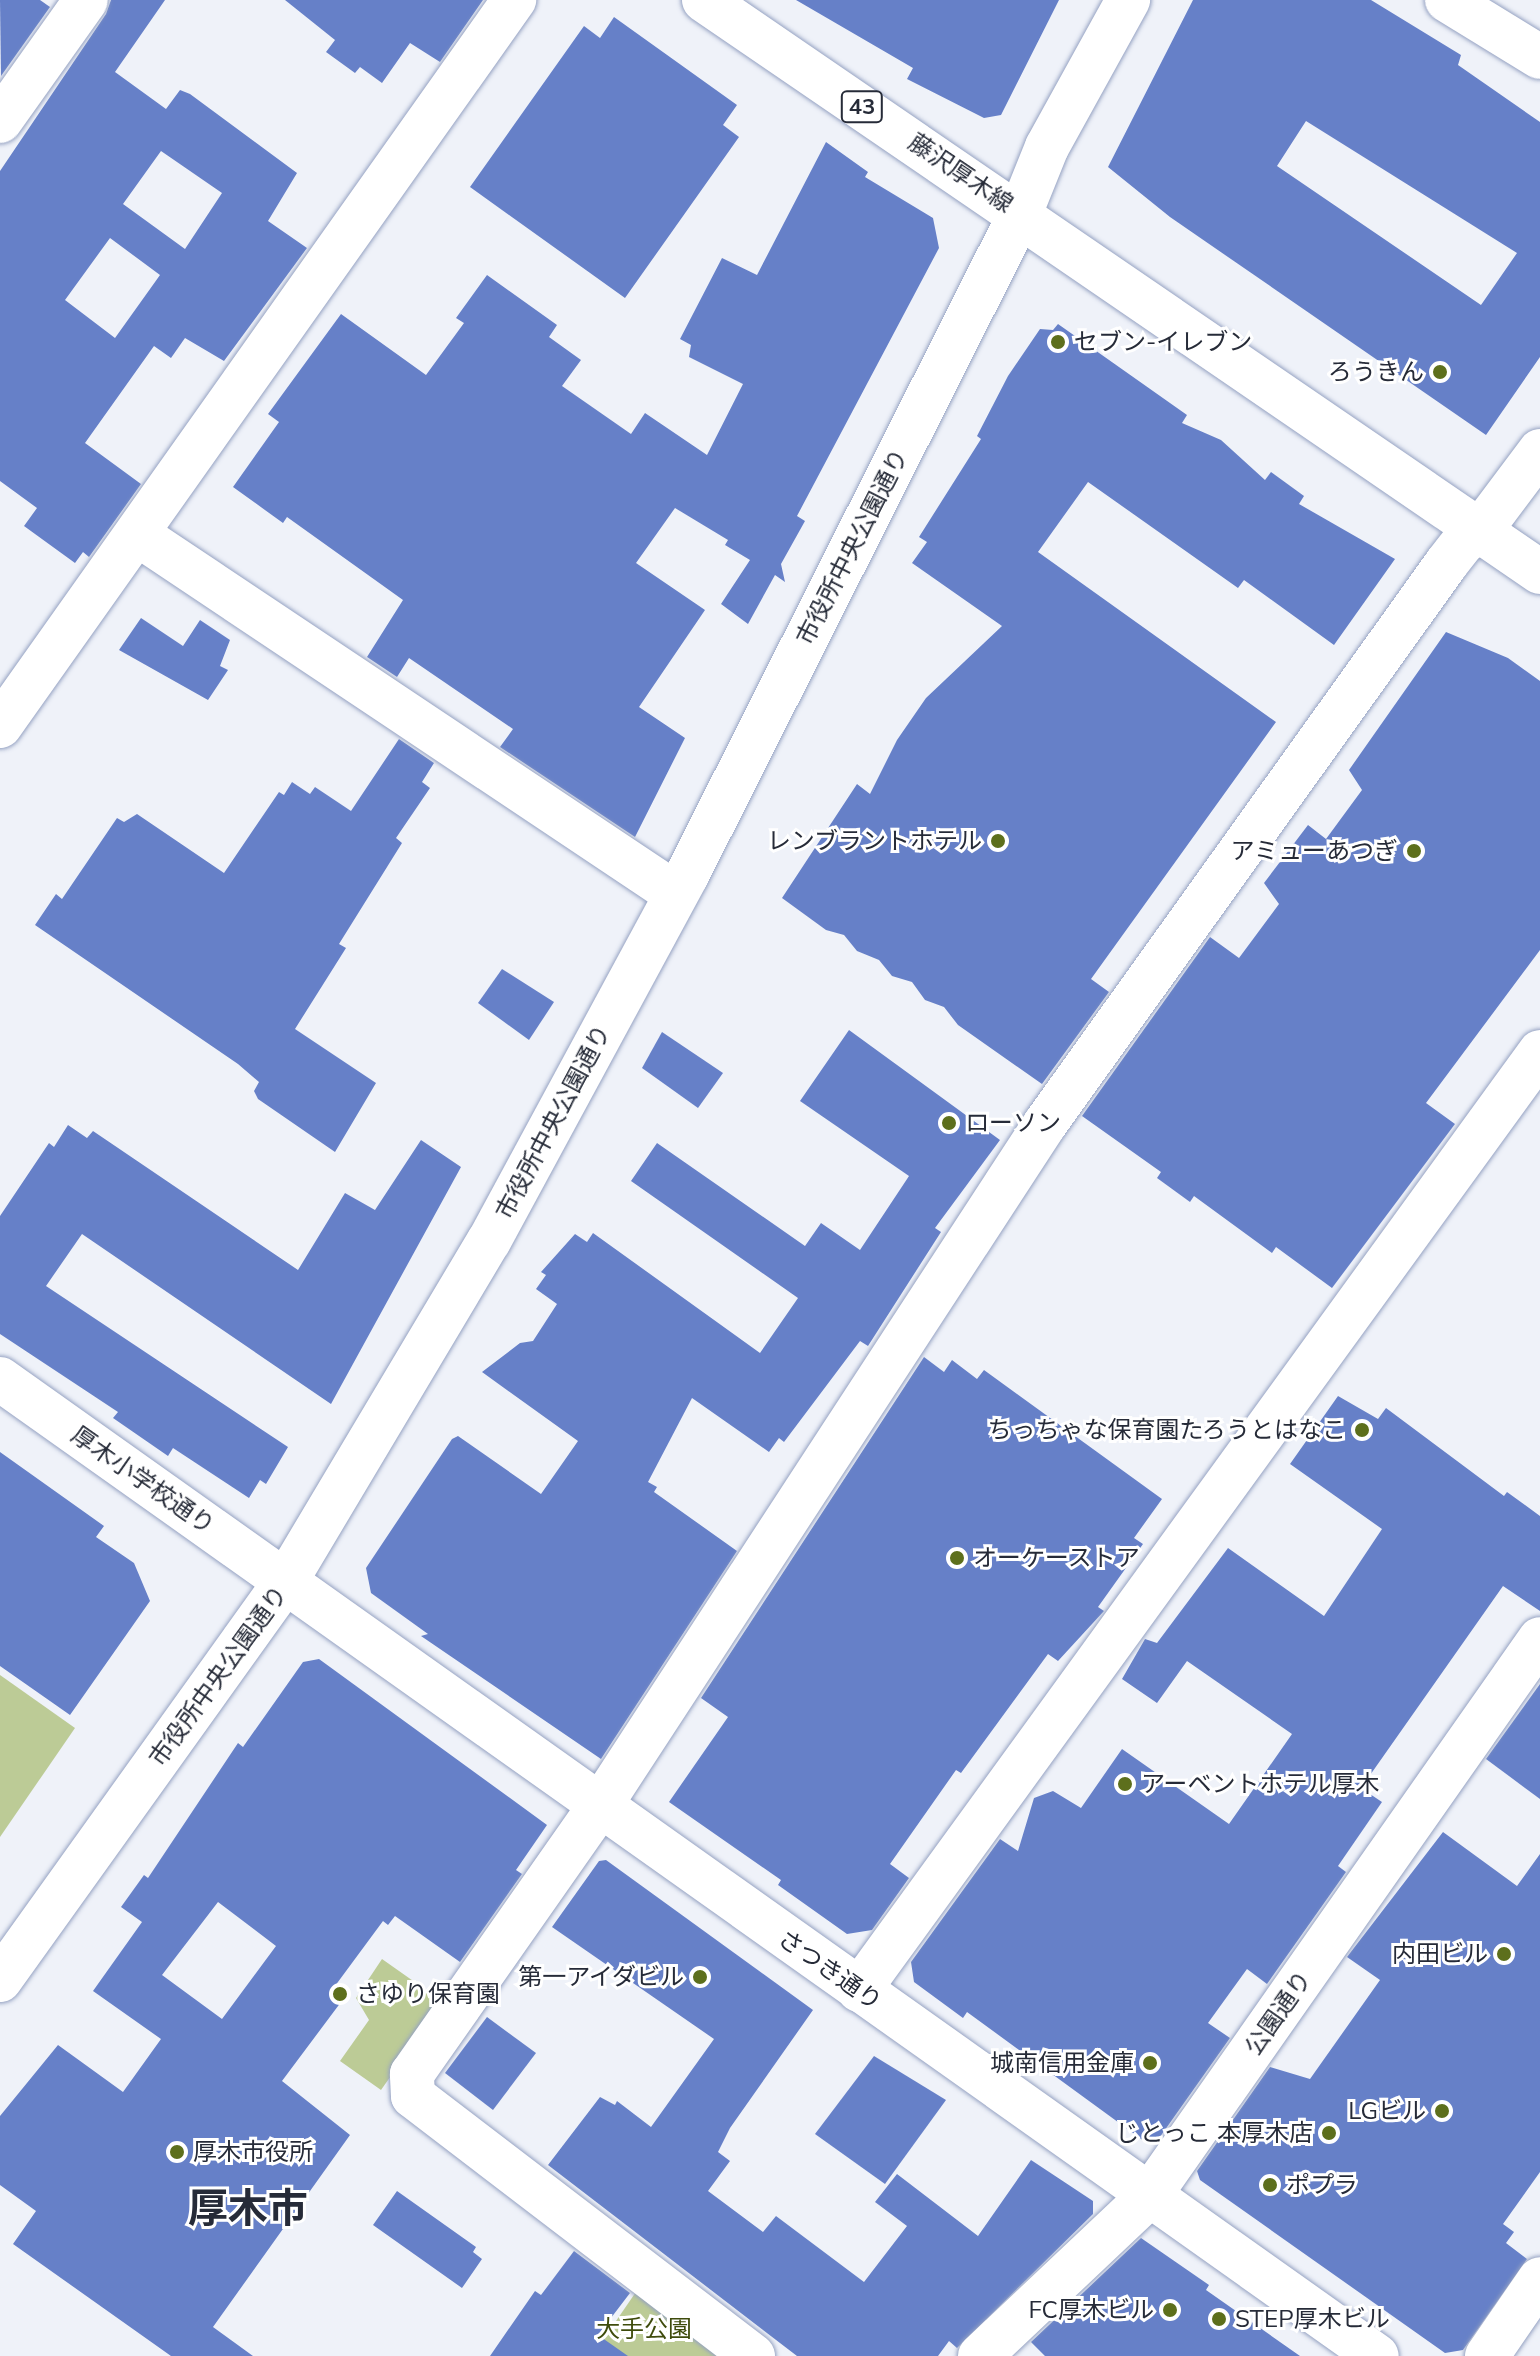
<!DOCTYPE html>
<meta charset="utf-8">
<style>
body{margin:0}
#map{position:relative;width:1540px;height:2356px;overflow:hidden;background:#eff2f9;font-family:Mulish,"Noto Sans JP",sans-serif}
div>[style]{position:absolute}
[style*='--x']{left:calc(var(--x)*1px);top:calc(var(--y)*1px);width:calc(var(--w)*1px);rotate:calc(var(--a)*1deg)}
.green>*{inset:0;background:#bccb96}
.building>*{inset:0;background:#6680c8}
.roads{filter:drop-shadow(0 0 2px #95a2c2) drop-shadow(0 0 2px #95a2c2)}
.minor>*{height:44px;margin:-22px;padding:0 22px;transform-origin:22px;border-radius:22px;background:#fff}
.major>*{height:44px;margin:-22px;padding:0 22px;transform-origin:22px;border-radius:22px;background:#fff}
.dots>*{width:22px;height:22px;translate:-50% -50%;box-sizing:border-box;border:4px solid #fff;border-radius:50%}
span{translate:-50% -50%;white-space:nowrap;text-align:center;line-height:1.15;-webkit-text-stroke:6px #fff;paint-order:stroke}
.shield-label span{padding:2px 6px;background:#fff;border:2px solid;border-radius:6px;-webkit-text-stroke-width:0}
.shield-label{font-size:22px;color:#262b38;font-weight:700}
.street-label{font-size:24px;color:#262b38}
.poi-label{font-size:24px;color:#262b38}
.left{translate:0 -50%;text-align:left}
.right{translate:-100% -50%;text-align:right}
.park-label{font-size:24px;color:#3f4c0c}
.town-label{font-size:40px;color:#262b38;font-weight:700}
</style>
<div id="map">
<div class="green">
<div style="clip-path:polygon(0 1675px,75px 1728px,0 1837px)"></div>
<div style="clip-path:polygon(382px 1959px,443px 2002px,381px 2090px,340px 2061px,369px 2020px,356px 1998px)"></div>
<div style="clip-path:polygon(638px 2289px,725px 2356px,592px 2356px)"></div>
</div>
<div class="building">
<div style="clip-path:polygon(0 0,40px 0,50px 7px,1px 76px)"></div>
<div style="clip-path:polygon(evenodd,111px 0,165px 0,115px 72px,166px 109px,180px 90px,190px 94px,297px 173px,268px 221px,307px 248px,224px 361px,185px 338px,171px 358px,154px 346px,85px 443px,141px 484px,89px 557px,83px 552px,75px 563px,24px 526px,37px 508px,0 481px,0 171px,106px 14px,111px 0,161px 151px,222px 193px,185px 249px,123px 204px,161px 151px,111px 0,110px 238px,160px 275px,115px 338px,65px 300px,110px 238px)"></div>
<div style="clip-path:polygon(285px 0,483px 0,440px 62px,410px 43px,382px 83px,360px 67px,355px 73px,326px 52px,335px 40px)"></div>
<div style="clip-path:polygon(796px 0,1059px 0,1001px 115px,984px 118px,907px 79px,913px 68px)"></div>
<div style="clip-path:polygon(evenodd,1193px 0,1371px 0,1461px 55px,1458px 65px,1540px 122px,1540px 357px,1486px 435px,1170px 217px,1108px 167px,1193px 0,1306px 121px,1517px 253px,1481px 305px,1277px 166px,1306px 121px)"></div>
<div style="clip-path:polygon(614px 17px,737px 105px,723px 125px,739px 137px,625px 298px,470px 187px,584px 26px,600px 38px)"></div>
<div style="clip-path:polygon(826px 142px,868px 172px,865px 177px,933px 218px,939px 248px,797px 516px,805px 521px,781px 564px,785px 582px,775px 575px,748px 624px,721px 604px,750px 560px,725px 545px,728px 540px,675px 508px,636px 563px,705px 610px,639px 707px,685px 738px,635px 837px,500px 747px,513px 729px,409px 658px,397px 677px,367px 657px,403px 600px,287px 517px,283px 523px,233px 487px,279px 422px,268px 414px,341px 314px,426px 375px,464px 323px,456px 318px,487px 275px,557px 325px,549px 337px,581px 360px,562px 386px,631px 434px,645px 413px,707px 455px,743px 384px,689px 357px,691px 345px,680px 339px,722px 258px,757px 275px)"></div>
<div style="clip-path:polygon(1058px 324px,1187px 415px,1182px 423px,1221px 440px,1265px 480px,1271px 472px,1304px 496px,1299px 504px,1395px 559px,1334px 645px,1244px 580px,1238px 588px,1088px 482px,1038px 552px,1276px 722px,1091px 979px,1109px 992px,1042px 1084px,958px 1025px,944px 1007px,925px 1000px,912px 982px,892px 976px,879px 960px,857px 951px,844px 935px,826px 930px,782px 898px,857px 784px,870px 794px,897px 740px,926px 698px,1002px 626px,912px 563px,927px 542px,919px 537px,981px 439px,977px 436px,1008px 376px,1040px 329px,1053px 330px)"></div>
<div style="clip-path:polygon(141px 618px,183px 646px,200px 620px,230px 640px,220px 666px,228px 670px,208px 700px,119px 650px)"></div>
<div style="clip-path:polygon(1446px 632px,1508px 658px,1540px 681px,1540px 950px,1426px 1103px,1455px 1124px,1332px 1288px,1276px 1247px,1272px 1253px,1194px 1196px,1190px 1202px,1157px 1178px,1161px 1172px,1082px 1116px,1210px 937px,1239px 958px,1279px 904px,1264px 883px,1308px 825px,1326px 839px,1362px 790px,1349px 770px)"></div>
<div style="clip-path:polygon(399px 739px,434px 763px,422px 782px,430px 788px,396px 838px,402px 843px,339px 944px,346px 948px,295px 1029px,376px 1083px,335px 1152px,258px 1099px,254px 1091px,259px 1082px,238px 1064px,35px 925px,56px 894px,62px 899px,117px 818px,124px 822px,137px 814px,224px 873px,279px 792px,284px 795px,292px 782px,310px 794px,315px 787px,351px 811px)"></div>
<div style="clip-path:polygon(502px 969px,554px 1002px,529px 1040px,478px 1003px)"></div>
<div style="clip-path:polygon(849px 1030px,1000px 1140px,935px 1228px,941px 1232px,868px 1346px,860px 1341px,784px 1442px,779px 1438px,769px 1452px,692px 1398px,648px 1482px,657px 1487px,654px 1492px,737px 1551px,601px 1759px,421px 1636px,428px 1634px,371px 1593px,366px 1568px,452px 1439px,458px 1436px,541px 1494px,578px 1441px,482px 1372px,520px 1343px,533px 1341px,557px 1304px,536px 1289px,546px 1275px,541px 1272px,575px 1234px,587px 1242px,593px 1233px,760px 1353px,798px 1298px,631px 1181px,657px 1143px,805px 1246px,821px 1223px,860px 1250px,909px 1176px,800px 1101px)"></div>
<div style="clip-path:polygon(662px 1032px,723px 1073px,698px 1108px,642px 1068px)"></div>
<div style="clip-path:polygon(68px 1125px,87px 1138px,93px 1131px,298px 1270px,345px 1193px,375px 1210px,421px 1140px,461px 1167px,331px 1404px,82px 1234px,46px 1286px,288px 1447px,266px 1484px,260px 1480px,249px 1498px,173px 1448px,168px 1456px,113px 1418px,118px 1412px,0 1334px,0 1216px,49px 1143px,54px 1147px)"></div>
<div style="clip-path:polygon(924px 1357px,944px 1372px,952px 1360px,977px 1379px,984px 1370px,1162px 1499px,1134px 1538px,1143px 1544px,1098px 1607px,1104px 1611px,1058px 1661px,1048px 1654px,961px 1773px,956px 1770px,890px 1864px,909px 1878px,872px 1930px,847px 1934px,778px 1885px,781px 1880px,669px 1802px,728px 1717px,701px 1698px)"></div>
<div style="clip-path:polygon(1338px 1396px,1378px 1419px,1386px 1408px,1504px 1496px,1507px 1492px,1540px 1516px,1540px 1611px,1503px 1586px,1361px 1788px,1382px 1802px,1338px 1866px,1346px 1872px,1267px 1984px,1247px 1969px,1208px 2023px,1230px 2038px,1155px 2144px,1148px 2144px,967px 2012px,963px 2018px,914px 1982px,911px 1962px,1000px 1839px,1018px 1851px,1034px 1798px,1053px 1791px,1081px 1808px,1122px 1749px,1229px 1824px,1292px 1734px,1187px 1661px,1157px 1703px,1122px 1679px,1145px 1639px,1157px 1643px,1228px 1548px,1324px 1616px,1382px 1529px,1290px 1464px)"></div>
<div style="clip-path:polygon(0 1452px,104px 1526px,96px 1537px,134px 1563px,150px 1601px,70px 1715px,0 1666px)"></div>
<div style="clip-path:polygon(evenodd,319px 1659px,547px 1825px,516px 1870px,522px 1874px,460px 1962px,395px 1916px,388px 1925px,383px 1921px,335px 1986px,347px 1994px,282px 2081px,350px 2135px,213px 2327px,253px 2356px,171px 2356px,13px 2244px,36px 2211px,0 2185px,0 2116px,58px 2045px,123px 2092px,161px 2039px,93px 1991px,142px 1922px,121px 1907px,144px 1875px,148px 1878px,238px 1743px,243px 1747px,303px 1662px,319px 1659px,218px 1902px,276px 1946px,222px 2019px,162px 1975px,218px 1902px)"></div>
<div style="clip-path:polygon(1540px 1684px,1540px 1799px,1486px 1759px)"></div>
<div style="clip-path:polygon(1443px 1832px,1517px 1886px,1540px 1854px,1540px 2172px,1503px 2224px,1514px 2232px,1506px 2243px,1527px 2259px,1463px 2350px,1445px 2353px,1200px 2180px,1197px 2171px,1270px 2067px,1310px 2079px,1380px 1980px,1347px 1957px)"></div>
<div style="clip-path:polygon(606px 1860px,813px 2010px,730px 2128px,718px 2152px,730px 2161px,708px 2191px,763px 2232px,776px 2216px,864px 2282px,907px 2226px,875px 2202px,897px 2174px,978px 2236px,1031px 2160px,1093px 2201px,1093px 2214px,957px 2348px,949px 2341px,938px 2356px,797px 2356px,548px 2165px,600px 2097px,615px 2105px,617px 2101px,651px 2127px,714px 2039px,552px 1927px,599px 1861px)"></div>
<div style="clip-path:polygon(487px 2017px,536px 2053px,493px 2110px,445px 2073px)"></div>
<div style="clip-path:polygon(874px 2056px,946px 2100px,885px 2184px,815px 2134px)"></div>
<div style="clip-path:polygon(397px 2191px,476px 2247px,473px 2252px,482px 2259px,462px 2288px,373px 2225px)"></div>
<div style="clip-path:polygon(1141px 2238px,1209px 2285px,1206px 2290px,1300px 2356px,1045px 2356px,1031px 2342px)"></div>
<div style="clip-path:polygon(574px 2251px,630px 2293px,598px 2335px,628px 2356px,490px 2356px,535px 2291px,541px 2295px)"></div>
</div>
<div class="roads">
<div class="minor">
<div style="--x:1447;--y:0;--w:109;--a:31.5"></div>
<div style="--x:0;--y:121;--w:148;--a:-54.6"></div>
<div style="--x:137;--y:534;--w:648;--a:33.74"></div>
<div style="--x:0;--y:726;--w:890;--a:-54.7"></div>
<div style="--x:0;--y:1379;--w:1688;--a:35.36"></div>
<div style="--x:859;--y:1990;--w:1159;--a:-54.02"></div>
<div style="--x:753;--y:2356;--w:428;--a:-142.6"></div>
<div style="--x:413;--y:2096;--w:22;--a:-93"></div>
<div style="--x:412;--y:2074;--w:327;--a:-55"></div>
<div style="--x:600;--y:1806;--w:814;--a:-56.88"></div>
<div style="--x:1045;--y:1124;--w:689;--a:-54.39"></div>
<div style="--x:1446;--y:564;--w:28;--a:-52"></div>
<div style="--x:1463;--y:542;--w:20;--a:-33"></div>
<div style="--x:1480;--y:531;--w:100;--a:-53.1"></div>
<div style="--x:980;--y:2356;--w:234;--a:-43.4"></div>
<div style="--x:1150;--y:2195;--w:679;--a:-54.95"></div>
<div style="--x:1487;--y:2356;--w:93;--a:-55.5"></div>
</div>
<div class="major">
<div style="--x:704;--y:0;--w:1013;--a:34.38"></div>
<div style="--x:0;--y:1980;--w:491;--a:-54.4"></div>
<div style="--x:286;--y:1581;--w:396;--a:-59.2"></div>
<div style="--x:489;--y:1241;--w:416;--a:-61.6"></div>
<div style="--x:687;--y:875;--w:740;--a:-63.26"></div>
<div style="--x:1020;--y:214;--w:72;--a:-68.1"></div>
<div style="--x:1047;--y:147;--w:168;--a:-61.1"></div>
</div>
</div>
<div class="dots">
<div style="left:1058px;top:342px;background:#5d6f1c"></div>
<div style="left:1440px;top:372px;background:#5d6f1c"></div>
<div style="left:998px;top:841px;background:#5d6f1c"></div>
<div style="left:1414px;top:851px;background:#5d6f1c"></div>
<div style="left:949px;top:1123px;background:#5d6f1c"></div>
<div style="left:1362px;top:1430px;background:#5d6f1c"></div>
<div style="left:957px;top:1558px;background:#5d6f1c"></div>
<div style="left:1125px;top:1784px;background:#5d6f1c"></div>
<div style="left:1504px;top:1954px;background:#5d6f1c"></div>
<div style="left:700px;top:1977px;background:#5d6f1c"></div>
<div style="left:340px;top:1994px;background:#5d6f1c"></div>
<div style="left:1150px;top:2063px;background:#5d6f1c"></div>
<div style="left:1442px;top:2111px;background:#5d6f1c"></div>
<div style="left:1329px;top:2133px;background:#5d6f1c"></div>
<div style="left:177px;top:2152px;background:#5d6f1c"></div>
<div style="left:1270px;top:2185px;background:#5d6f1c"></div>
<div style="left:1170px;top:2310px;background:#5d6f1c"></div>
<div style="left:1219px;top:2319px;background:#5d6f1c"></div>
</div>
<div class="shield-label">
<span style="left:862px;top:107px">43</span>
</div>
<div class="street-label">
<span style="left:961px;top:173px;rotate:34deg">藤沢厚木線</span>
<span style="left:852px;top:547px;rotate:-63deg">市役所中央公園通り</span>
<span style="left:553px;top:1122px;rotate:-62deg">市役所中央公園通り</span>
<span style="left:143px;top:1480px;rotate:35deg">厚木小学校通り</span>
<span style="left:218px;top:1676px;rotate:-54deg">市役所中央公園通り</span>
<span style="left:830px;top:1970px;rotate:35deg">さつき通り</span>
<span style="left:1278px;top:2013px;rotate:-55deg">公園通り</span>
</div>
<div class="poi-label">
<span class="left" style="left:1074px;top:342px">セブン-イレブン</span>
<span class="right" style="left:1424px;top:372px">ろうきん</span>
<span class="right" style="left:982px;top:841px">レンブラントホテル</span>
<span class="right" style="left:1398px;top:851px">アミューあつぎ</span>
<span class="left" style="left:965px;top:1123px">ローソン</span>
<span class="right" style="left:1346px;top:1430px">ちっちゃな保育園たろうとはなこ</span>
<span class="left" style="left:973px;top:1558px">オーケーストア</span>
<span class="left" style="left:1141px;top:1784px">アーベントホテル厚木</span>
<span class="right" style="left:1488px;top:1954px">内田ビル</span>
<span class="right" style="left:684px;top:1977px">第一アイダビル</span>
<span class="left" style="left:356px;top:1994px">さゆり保育園</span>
<span class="right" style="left:1134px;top:2063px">城南信用金庫</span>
<span class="right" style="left:1426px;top:2111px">LGビル</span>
<span class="right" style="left:1313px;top:2133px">じとっこ 本厚木店</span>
<span class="left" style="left:193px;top:2152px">厚木市役所</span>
<span class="left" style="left:1286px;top:2185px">ポプラ</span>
<span class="right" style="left:1154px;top:2310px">FC厚木ビル</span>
<span class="left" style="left:1235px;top:2319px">STEP厚木ビル</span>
</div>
<div class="park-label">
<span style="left:644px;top:2329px">大手公園</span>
</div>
<div class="town-label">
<span style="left:248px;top:2207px">厚木市</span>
</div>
</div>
